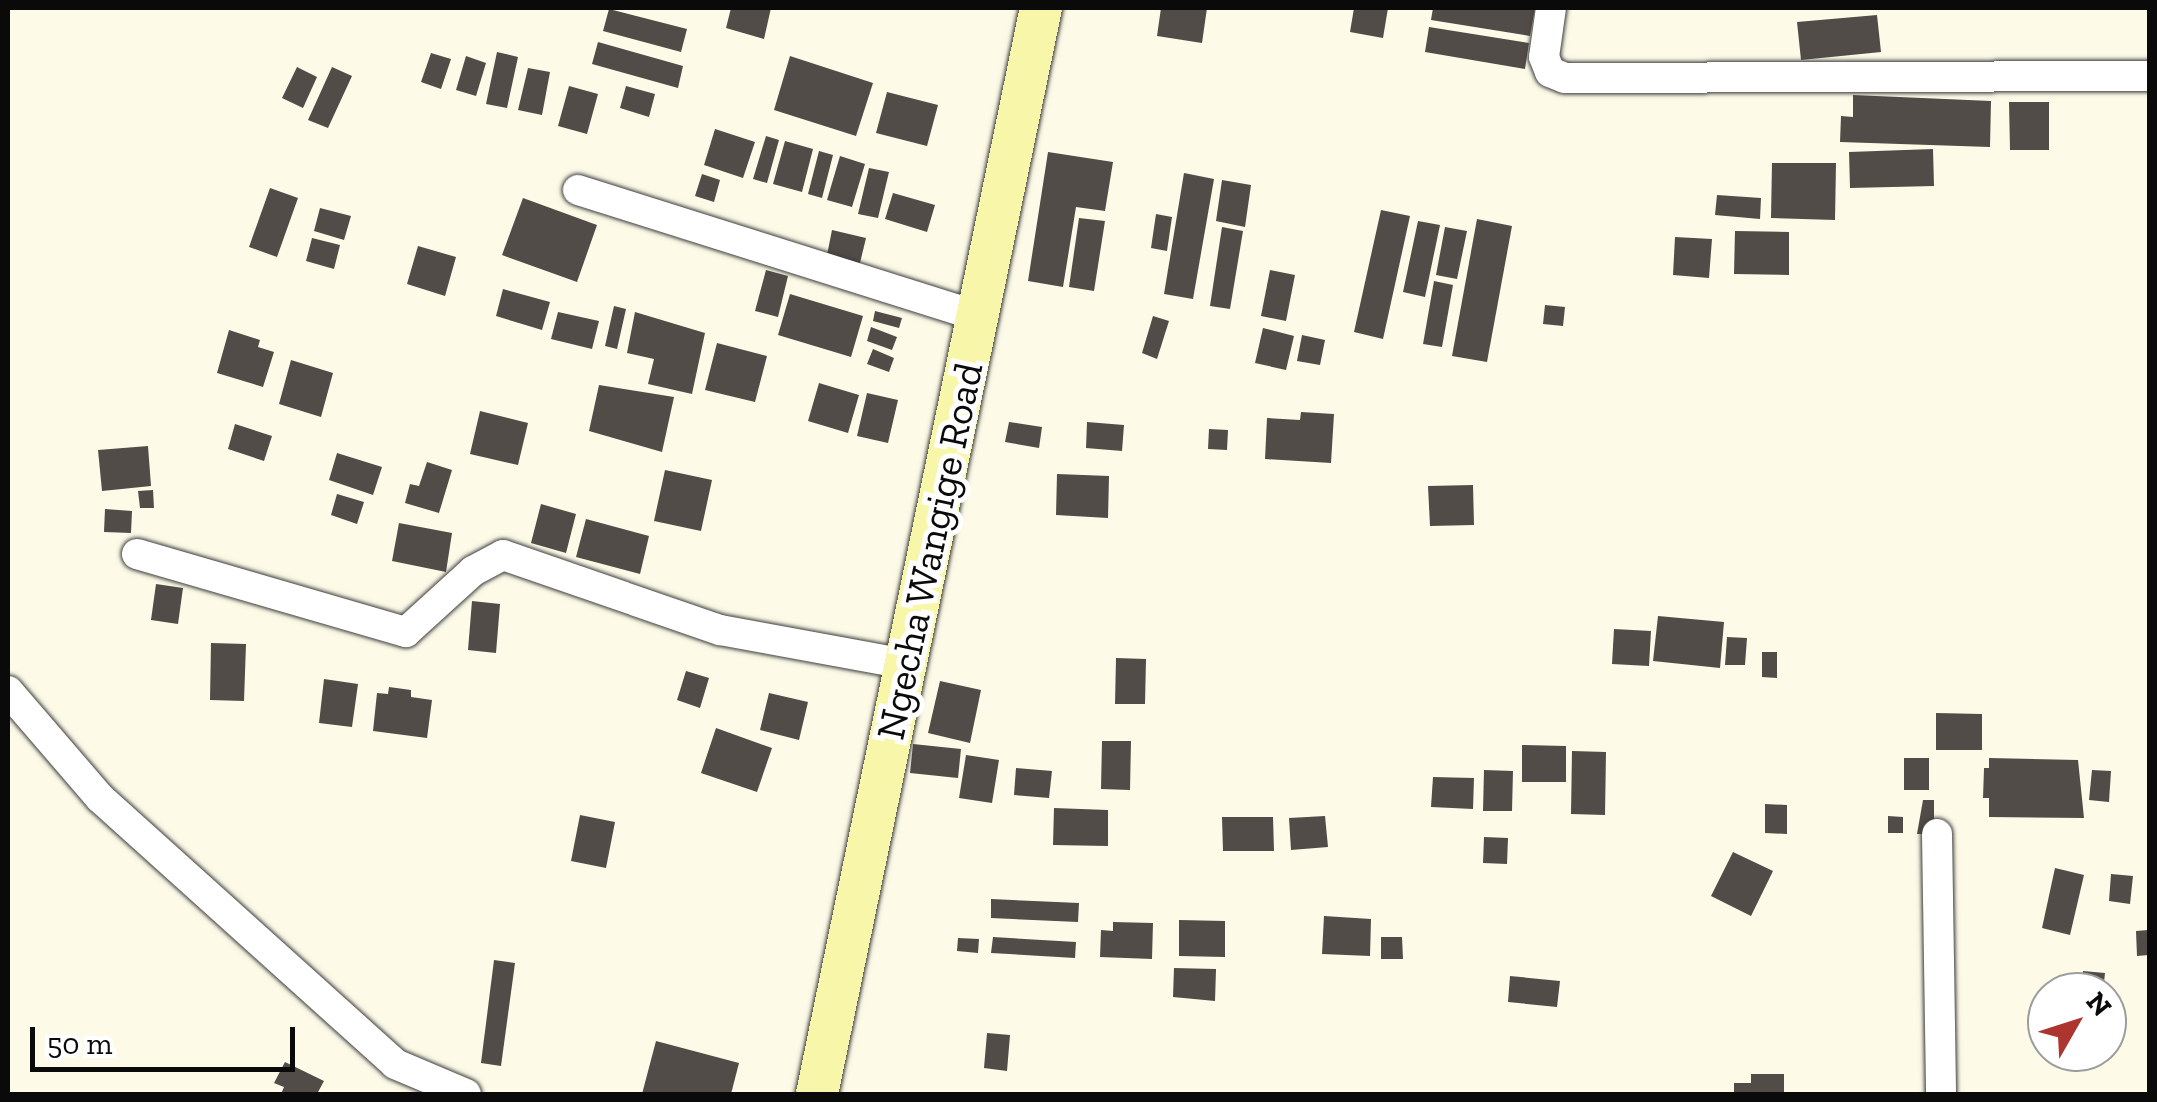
<!DOCTYPE html>
<style>
body{margin:0}
#map{position:relative;width:2157px;height:1102px;overflow:hidden;background:#fdfbe8;font-family:"Zilla Slab",serif}
div>[style]{position:absolute}
[style*='--x']{left:calc(var(--x)*1px);top:calc(var(--y)*1px);width:calc(var(--w)*1px);rotate:calc(var(--a)*1deg)}
.building>*{inset:0;background:#514c47}
.roads{filter:drop-shadow(0 0 2px #3d3d3d) drop-shadow(0 0 2px #3d3d3d)}
.street>*{height:30px;margin:-15px;padding:0 15px;transform-origin:15px;border-radius:15px;background:#fff}
.secondary>*{height:42px;margin:-21px;padding:0 21px;transform-origin:21px;border-radius:21px;background:#f8f7a9}
span{translate:-50% -50%;white-space:nowrap;text-align:center;line-height:1.15;-webkit-text-stroke:10px #fff;paint-order:stroke}
.street-label{font-size:40px;color:#0a0a0a}
.frame{position:absolute;inset:0;border:10px solid #0a0a0a;pointer-events:none}
.north{position:absolute;left:2027px;top:972px;width:100px;height:100px;box-sizing:border-box;background:#fff;border:2px solid #9d9d9d;border-radius:50%;rotate:51deg;font-size:28px;font-weight:700;line-height:40px;text-align:center;color:#0a0a0a}
.north::after{content:'';display:block;margin:auto;width:35px;height:45px;background:#ac352f;clip-path:polygon(50% 0,100% 100%,50% 72%,0 100%)}
.scale{position:absolute;left:30px;top:1027px;width:265px;height:45px;box-sizing:border-box;border:5px solid #0a0a0a;border-top:0;padding-left:12px;font-size:30px;line-height:35px;white-space:nowrap;color:#0a0a0a;-webkit-text-stroke:8px #fff;paint-order:stroke}
</style>
<div id="map">
<div class="building">
<div style="clip-path:polygon(731px 8px,771px 8px,764px 39px,726px 28px)"></div>
<div style="clip-path:polygon(1161px 8px,1207px 8px,1202px 43px,1157px 36px)"></div>
<div style="clip-path:polygon(1354px 8px,1388px 8px,1383px 38px,1350px 32px)"></div>
<div style="clip-path:polygon(1433px 8px,1535px 8px,1530px 36px,1431px 20px)"></div>
<div style="clip-path:polygon(609px 9px,687px 29px,681px 52px,603px 31px)"></div>
<div style="clip-path:polygon(1877px 15px,1881px 52px,1801px 60px,1797px 22px)"></div>
<div style="clip-path:polygon(1429px 27px,1529px 43px,1525px 69px,1425px 52px)"></div>
<div style="clip-path:polygon(598px 42px,683px 66px,678px 88px,592px 64px)"></div>
<div style="clip-path:polygon(497px 52px,518px 57px,507px 108px,486px 104px)"></div>
<div style="clip-path:polygon(431px 53px,451px 59px,441px 89px,421px 82px)"></div>
<div style="clip-path:polygon(466px 56px,486px 63px,476px 96px,456px 90px)"></div>
<div style="clip-path:polygon(790px 56px,873px 83px,856px 136px,774px 110px)"></div>
<div style="clip-path:polygon(297px 67px,317px 77px,303px 108px,282px 98px)"></div>
<div style="clip-path:polygon(332px 67px,352px 76px,328px 128px,308px 120px)"></div>
<div style="clip-path:polygon(528px 68px,550px 72px,542px 115px,518px 110px)"></div>
<div style="clip-path:polygon(569px 86px,598px 94px,587px 134px,558px 126px)"></div>
<div style="clip-path:polygon(626px 86px,655px 94px,649px 117px,620px 108px)"></div>
<div style="clip-path:polygon(887px 92px,938px 105px,927px 146px,876px 133px)"></div>
<div style="clip-path:polygon(1853px 95px,1991px 101px,1990px 147px,1840px 142px,1841px 116px,1853px 117px)"></div>
<div style="clip-path:polygon(2009px 102px,2049px 102px,2049px 150px,2010px 150px)"></div>
<div style="clip-path:polygon(715px 129px,755px 142px,743px 178px,704px 165px)"></div>
<div style="clip-path:polygon(766px 136px,779px 140px,767px 183px,753px 179px)"></div>
<div style="clip-path:polygon(785px 141px,813px 149px,802px 192px,773px 184px)"></div>
<div style="clip-path:polygon(1933px 149px,1934px 186px,1850px 188px,1849px 152px)"></div>
<div style="clip-path:polygon(819px 151px,833px 155px,822px 198px,808px 194px)"></div>
<div style="clip-path:polygon(1048px 152px,1113px 162px,1105px 211px,1076px 207px,1063px 287px,1028px 281px)"></div>
<div style="clip-path:polygon(840px 156px,865px 164px,852px 207px,827px 200px)"></div>
<div style="clip-path:polygon(1772px 163px,1836px 163px,1835px 220px,1771px 218px)"></div>
<div style="clip-path:polygon(869px 168px,889px 172px,878px 218px,858px 214px)"></div>
<div style="clip-path:polygon(1184px 173px,1214px 179px,1193px 299px,1164px 294px)"></div>
<div style="clip-path:polygon(702px 174px,720px 180px,714px 202px,695px 196px)"></div>
<div style="clip-path:polygon(1222px 180px,1251px 185px,1245px 227px,1216px 221px)"></div>
<div style="clip-path:polygon(270px 188px,298px 198px,277px 257px,249px 247px)"></div>
<div style="clip-path:polygon(893px 193px,935px 205px,927px 232px,885px 219px)"></div>
<div style="clip-path:polygon(1717px 195px,1761px 198px,1760px 219px,1715px 215px)"></div>
<div style="clip-path:polygon(523px 198px,597px 225px,577px 282px,502px 255px)"></div>
<div style="clip-path:polygon(320px 208px,351px 216px,344px 240px,314px 231px)"></div>
<div style="clip-path:polygon(1381px 210px,1410px 216px,1383px 339px,1354px 332px)"></div>
<div style="clip-path:polygon(1156px 214px,1172px 217px,1167px 251px,1151px 248px)"></div>
<div style="clip-path:polygon(1079px 218px,1105px 221px,1094px 291px,1069px 287px)"></div>
<div style="clip-path:polygon(1477px 219px,1512px 226px,1487px 362px,1452px 356px)"></div>
<div style="clip-path:polygon(1418px 221px,1440px 225px,1425px 297px,1403px 292px)"></div>
<div style="clip-path:polygon(1222px 227px,1243px 231px,1230px 309px,1210px 306px)"></div>
<div style="clip-path:polygon(1445px 227px,1467px 231px,1457px 279px,1436px 275px)"></div>
<div style="clip-path:polygon(832px 230px,866px 238px,860px 263px,827px 255px)"></div>
<div style="clip-path:polygon(1735px 231px,1789px 232px,1789px 275px,1734px 274px)"></div>
<div style="clip-path:polygon(1675px 237px,1712px 239px,1709px 278px,1673px 275px)"></div>
<div style="clip-path:polygon(312px 238px,340px 245px,334px 269px,306px 261px)"></div>
<div style="clip-path:polygon(418px 246px,456px 257px,445px 296px,407px 284px)"></div>
<div style="clip-path:polygon(766px 270px,788px 276px,778px 317px,755px 311px)"></div>
<div style="clip-path:polygon(1270px 270px,1295px 275px,1286px 321px,1261px 316px)"></div>
<div style="clip-path:polygon(1434px 281px,1453px 285px,1442px 347px,1423px 344px)"></div>
<div style="clip-path:polygon(503px 289px,550px 302px,542px 330px,496px 316px)"></div>
<div style="clip-path:polygon(790px 294px,863px 316px,851px 357px,778px 335px)"></div>
<div style="clip-path:polygon(1545px 305px,1565px 307px,1563px 326px,1543px 324px)"></div>
<div style="clip-path:polygon(614px 306px,626px 309px,617px 349px,605px 346px)"></div>
<div style="clip-path:polygon(875px 311px,902px 318px,899px 328px,873px 321px)"></div>
<div style="clip-path:polygon(558px 312px,599px 321px,592px 349px,551px 339px)"></div>
<div style="clip-path:polygon(635px 312px,705px 333px,692px 394px,648px 384px,654px 359px,627px 353px)"></div>
<div style="clip-path:polygon(1153px 316px,1169px 321px,1157px 359px,1142px 353px)"></div>
<div style="clip-path:polygon(871px 327px,897px 337px,892px 350px,867px 341px)"></div>
<div style="clip-path:polygon(1263px 328px,1294px 336px,1286px 370px,1255px 363px)"></div>
<div style="clip-path:polygon(229px 330px,260px 340px,258px 347px,274px 352px,263px 387px,217px 373px)"></div>
<div style="clip-path:polygon(1302px 335px,1325px 340px,1320px 365px,1297px 361px)"></div>
<div style="clip-path:polygon(717px 343px,767px 356px,755px 402px,705px 390px)"></div>
<div style="clip-path:polygon(873px 349px,894px 358px,889px 372px,867px 364px)"></div>
<div style="clip-path:polygon(291px 360px,333px 373px,321px 417px,279px 404px)"></div>
<div style="clip-path:polygon(819px 383px,859px 395px,848px 433px,808px 421px)"></div>
<div style="clip-path:polygon(599px 385px,674px 397px,662px 452px,589px 431px)"></div>
<div style="clip-path:polygon(867px 393px,898px 400px,888px 443px,857px 436px)"></div>
<div style="clip-path:polygon(480px 411px,528px 423px,518px 465px,470px 454px)"></div>
<div style="clip-path:polygon(1301px 412px,1334px 414px,1331px 463px,1265px 459px,1267px 418px,1300px 420px)"></div>
<div style="clip-path:polygon(1009px 422px,1042px 427px,1039px 448px,1005px 442px)"></div>
<div style="clip-path:polygon(1087px 422px,1124px 425px,1122px 451px,1086px 448px)"></div>
<div style="clip-path:polygon(235px 424px,272px 436px,264px 461px,228px 449px)"></div>
<div style="clip-path:polygon(1209px 429px,1228px 430px,1227px 450px,1208px 449px)"></div>
<div style="clip-path:polygon(148px 446px,151px 486px,102px 491px,98px 450px)"></div>
<div style="clip-path:polygon(337px 453px,382px 467px,373px 495px,329px 480px)"></div>
<div style="clip-path:polygon(427px 462px,452px 470px,439px 513px,405px 503px,410px 484px,419px 486px)"></div>
<div style="clip-path:polygon(665px 470px,712px 480px,701px 531px,654px 521px)"></div>
<div style="clip-path:polygon(1057px 474px,1109px 476px,1108px 518px,1056px 515px)"></div>
<div style="clip-path:polygon(1473px 485px,1474px 525px,1430px 526px,1428px 486px)"></div>
<div style="clip-path:polygon(153px 490px,154px 508px,140px 508px,138px 491px)"></div>
<div style="clip-path:polygon(337px 494px,364px 502px,357px 524px,331px 515px)"></div>
<div style="clip-path:polygon(541px 504px,576px 514px,566px 553px,531px 543px)"></div>
<div style="clip-path:polygon(105px 509px,132px 511px,131px 533px,104px 532px)"></div>
<div style="clip-path:polygon(586px 519px,649px 536px,640px 574px,576px 557px)"></div>
<div style="clip-path:polygon(399px 523px,452px 533px,446px 572px,392px 561px)"></div>
<div style="clip-path:polygon(156px 584px,183px 588px,178px 624px,151px 620px)"></div>
<div style="clip-path:polygon(472px 601px,500px 604px,496px 653px,468px 650px)"></div>
<div style="clip-path:polygon(1658px 616px,1724px 622px,1720px 668px,1653px 661px)"></div>
<div style="clip-path:polygon(1614px 629px,1651px 631px,1649px 666px,1612px 664px)"></div>
<div style="clip-path:polygon(1727px 637px,1747px 638px,1745px 665px,1725px 665px)"></div>
<div style="clip-path:polygon(211px 643px,246px 644px,244px 701px,210px 700px)"></div>
<div style="clip-path:polygon(1762px 652px,1777px 652px,1777px 678px,1762px 677px)"></div>
<div style="clip-path:polygon(1116px 658px,1146px 659px,1145px 704px,1115px 704px)"></div>
<div style="clip-path:polygon(686px 671px,709px 678px,700px 708px,677px 700px)"></div>
<div style="clip-path:polygon(324px 679px,358px 684px,352px 727px,319px 723px)"></div>
<div style="clip-path:polygon(940px 681px,981px 690px,970px 743px,928px 733px)"></div>
<div style="clip-path:polygon(389px 687px,411px 690px,411px 697px,432px 700px,427px 738px,373px 731px,377px 693px,388px 694px)"></div>
<div style="clip-path:polygon(769px 693px,808px 702px,799px 740px,760px 730px)"></div>
<div style="clip-path:polygon(1936px 713px,1982px 714px,1982px 750px,1936px 750px)"></div>
<div style="clip-path:polygon(716px 728px,772px 748px,757px 792px,701px 773px)"></div>
<div style="clip-path:polygon(1102px 741px,1131px 741px,1130px 790px,1101px 789px)"></div>
<div style="clip-path:polygon(913px 744px,961px 749px,958px 778px,910px 773px)"></div>
<div style="clip-path:polygon(1522px 745px,1566px 746px,1566px 782px,1522px 782px)"></div>
<div style="clip-path:polygon(1572px 751px,1606px 752px,1605px 815px,1571px 814px)"></div>
<div style="clip-path:polygon(966px 755px,999px 760px,992px 803px,959px 798px)"></div>
<div style="clip-path:polygon(1904px 758px,1929px 758px,1929px 790px,1904px 790px)"></div>
<div style="clip-path:polygon(1989px 758px,2078px 760px,2084px 818px,1989px 817px,1989px 798px,1983px 798px,1984px 768px,1989px 768px)"></div>
<div style="clip-path:polygon(1016px 768px,1052px 771px,1049px 798px,1014px 795px)"></div>
<div style="clip-path:polygon(1484px 770px,1513px 771px,1512px 811px,1483px 811px)"></div>
<div style="clip-path:polygon(2092px 770px,2111px 771px,2109px 802px,2089px 800px)"></div>
<div style="clip-path:polygon(1433px 777px,1474px 778px,1473px 809px,1431px 807px)"></div>
<div style="clip-path:polygon(1923px 800px,1934px 800px,1934px 834px,1917px 834px)"></div>
<div style="clip-path:polygon(1765px 804px,1787px 805px,1787px 834px,1765px 833px)"></div>
<div style="clip-path:polygon(1054px 808px,1108px 810px,1108px 846px,1053px 845px)"></div>
<div style="clip-path:polygon(580px 815px,615px 822px,606px 868px,571px 861px)"></div>
<div style="clip-path:polygon(1325px 816px,1328px 847px,1291px 850px,1289px 818px)"></div>
<div style="clip-path:polygon(1888px 816px,1903px 817px,1903px 833px,1888px 833px)"></div>
<div style="clip-path:polygon(1222px 817px,1273px 817px,1274px 851px,1223px 851px)"></div>
<div style="clip-path:polygon(1484px 837px,1508px 838px,1507px 864px,1483px 863px)"></div>
<div style="clip-path:polygon(1733px 852px,1773px 871px,1751px 916px,1711px 896px)"></div>
<div style="clip-path:polygon(2055px 868px,2084px 875px,2070px 935px,2042px 928px)"></div>
<div style="clip-path:polygon(2111px 874px,2133px 876px,2130px 904px,2109px 901px)"></div>
<div style="clip-path:polygon(991px 899px,1079px 903px,1078px 922px,991px 918px)"></div>
<div style="clip-path:polygon(1324px 916px,1371px 919px,1370px 956px,1322px 954px)"></div>
<div style="clip-path:polygon(1179px 920px,1225px 921px,1225px 957px,1179px 956px)"></div>
<div style="clip-path:polygon(1113px 922px,1153px 923px,1152px 959px,1100px 957px,1101px 930px,1113px 931px)"></div>
<div style="clip-path:polygon(2148px 930px,2149px 955px,2137px 956px,2136px 931px)"></div>
<div style="clip-path:polygon(993px 937px,1076px 942px,1075px 958px,991px 953px)"></div>
<div style="clip-path:polygon(1381px 937px,1402px 937px,1403px 959px,1381px 959px)"></div>
<div style="clip-path:polygon(958px 938px,979px 939px,978px 953px,957px 951px)"></div>
<div style="clip-path:polygon(494px 960px,515px 963px,501px 1066px,481px 1063px)"></div>
<div style="clip-path:polygon(1174px 968px,1216px 969px,1215px 1001px,1173px 997px)"></div>
<div style="clip-path:polygon(2083px 971px,2105px 973px,2103px 992px,2081px 992px)"></div>
<div style="clip-path:polygon(1510px 976px,1560px 981px,1557px 1007px,1508px 1002px)"></div>
<div style="clip-path:polygon(987px 1033px,1010px 1035px,1007px 1071px,984px 1068px)"></div>
<div style="clip-path:polygon(656px 1041px,739px 1063px,731px 1094px,642px 1094px)"></div>
<div style="clip-path:polygon(285px 1062px,324px 1081px,317px 1094px,281px 1094px,284px 1087px,274px 1083px)"></div>
<div style="clip-path:polygon(1751px 1074px,1784px 1074px,1784px 1094px,1734px 1094px,1734px 1083px,1751px 1083px)"></div>
</div>
<div class="roads">
<div class="street">
<div style="--x:1551;--y:8;--w:49;--a:98.1"></div>
<div style="--x:1544;--y:57;--w:16;--a:68"></div>
<div style="--x:1550;--y:72;--w:16;--a:22"></div>
<div style="--x:1565;--y:78;--w:585;--a:-0.2"></div>
<div style="--x:578;--y:190;--w:418;--a:17.5"></div>
<div style="--x:137;--y:554;--w:280;--a:16.2"></div>
<div style="--x:406;--y:632;--w:91;--a:-42.3"></div>
<div style="--x:473;--y:571;--w:34;--a:-28"></div>
<div style="--x:503;--y:555;--w:230;--a:19.1"></div>
<div style="--x:720;--y:630;--w:189;--a:10.4"></div>
<div style="--x:8;--y:691;--w:141;--a:49.3"></div>
<div style="--x:100;--y:798;--w:397;--a:42"></div>
<div style="--x:395;--y:1064;--w:77;--a:22.9"></div>
<div style="--x:1937;--y:834;--w:260;--a:89.1"></div>
</div>
<div class="secondary">
<div style="--x:817;--y:1094;--w:1109;--a:-78.35"></div>
</div>
</div>
<div class="street-label">
<span style="left:929px;top:551px;rotate:-78deg">Ngecha Wangige Road</span>
</div>
<div class="frame"></div>
<div class="north">N</div>
<div class="scale">50 m</div>
</div>
